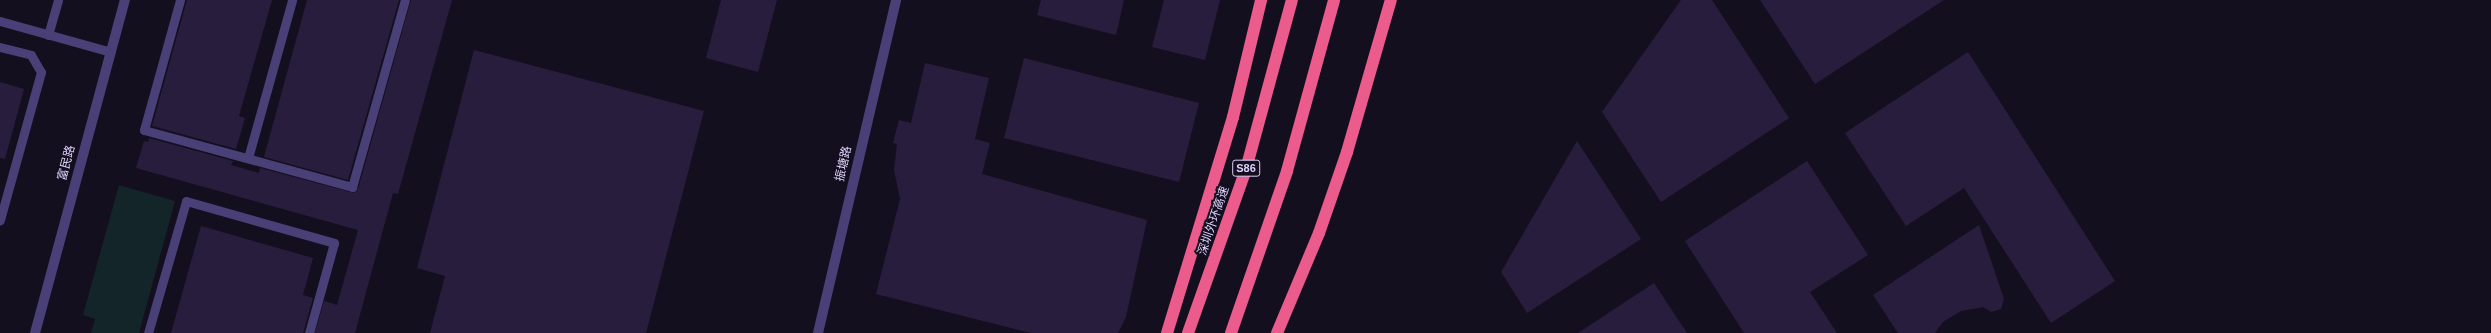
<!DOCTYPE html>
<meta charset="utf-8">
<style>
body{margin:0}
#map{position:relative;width:2491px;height:333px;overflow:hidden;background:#140f1f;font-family:Arial,"Noto Sans SC",sans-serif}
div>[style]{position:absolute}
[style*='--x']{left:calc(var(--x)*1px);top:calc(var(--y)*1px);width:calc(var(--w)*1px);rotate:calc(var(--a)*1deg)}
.green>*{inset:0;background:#132528}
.building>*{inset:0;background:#291d3d}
.service>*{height:9px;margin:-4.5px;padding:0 4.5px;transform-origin:4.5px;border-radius:4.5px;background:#4a4078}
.minor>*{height:10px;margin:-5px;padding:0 5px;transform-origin:5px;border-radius:5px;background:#4a4078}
.tertiary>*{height:10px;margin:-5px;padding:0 5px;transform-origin:5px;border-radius:5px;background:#4a4078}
.motorway>*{height:12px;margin:-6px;padding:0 6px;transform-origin:6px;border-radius:6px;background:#eb5b8b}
span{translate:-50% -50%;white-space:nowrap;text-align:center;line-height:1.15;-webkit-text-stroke:4px #140f1f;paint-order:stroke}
.shield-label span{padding:1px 3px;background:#140f1f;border:1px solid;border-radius:3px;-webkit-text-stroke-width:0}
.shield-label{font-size:11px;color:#dcd2fa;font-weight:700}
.street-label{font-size:12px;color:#dcd2fa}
</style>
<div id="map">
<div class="green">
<div style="clip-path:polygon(119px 185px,175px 201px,139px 333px,91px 333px,95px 319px,83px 315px)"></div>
</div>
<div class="building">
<div style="clip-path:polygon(187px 0,272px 0,239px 116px,245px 118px,236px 149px,152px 126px)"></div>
<div style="clip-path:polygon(307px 0,399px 0,348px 180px,264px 157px)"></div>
<div style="clip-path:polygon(411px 0,452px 0,398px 194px,393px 193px,355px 333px,315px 333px,324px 301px,337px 305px,358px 230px,136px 168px,144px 141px,148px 142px,149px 138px,233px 161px,231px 165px,259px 173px,260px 168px,354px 193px,358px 189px)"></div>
<div style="clip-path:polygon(721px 0,777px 0,758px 72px,706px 58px)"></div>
<div style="clip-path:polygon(1041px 0,1124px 0,1116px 35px,1037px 15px)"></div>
<div style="clip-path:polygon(1164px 0,1220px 0,1205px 60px,1152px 47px)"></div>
<div style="clip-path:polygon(1681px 0,1712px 0,1789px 118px,1661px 202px,1602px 112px)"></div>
<div style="clip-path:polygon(1760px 0,1944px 0,1815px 84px)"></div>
<div style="clip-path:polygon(474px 50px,704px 111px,646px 333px,430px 333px,445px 276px,417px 268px)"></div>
<div style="clip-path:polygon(1968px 52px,2115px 281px,2051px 323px,1964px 188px,1906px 226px,1845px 133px)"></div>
<div style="clip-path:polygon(1024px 58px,1199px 103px,1179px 182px,1004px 138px)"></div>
<div style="clip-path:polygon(925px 63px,989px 78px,975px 139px,990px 143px,982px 174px,1147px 220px,1126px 317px,1118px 333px,1031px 333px,876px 294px,900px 199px,894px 170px,897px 144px,893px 143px,899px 120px,911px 123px)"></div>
<div style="clip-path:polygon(0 82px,24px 89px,5px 159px,0 158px)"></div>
<div style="clip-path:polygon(1577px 141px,1641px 239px,1527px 313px,1501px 272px)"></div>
<div style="clip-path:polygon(1807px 161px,1868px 255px,1810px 292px,1837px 333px,1744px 333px,1685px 241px)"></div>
<div style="clip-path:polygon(1979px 225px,2004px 299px,2001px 309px,1991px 312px,1983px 307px,1961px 311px,1943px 322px,1935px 333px,1898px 333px,1873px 295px)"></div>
<div style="clip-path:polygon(201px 226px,313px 258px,303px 295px,313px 298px,303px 333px,171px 333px)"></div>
<div style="clip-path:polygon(1654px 283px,1687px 333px,1578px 333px)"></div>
</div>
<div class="service">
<div style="--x:180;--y:0;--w:135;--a:105.5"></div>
<div style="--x:144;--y:130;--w:216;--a:15.3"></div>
<div style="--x:352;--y:187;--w:194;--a:-74.2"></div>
<div style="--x:0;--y:21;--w:115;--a:15.6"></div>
<div style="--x:48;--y:35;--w:36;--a:-74"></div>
<div style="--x:0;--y:47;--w:32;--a:14"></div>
<div style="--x:31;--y:55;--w:20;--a:60"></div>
<div style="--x:41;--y:72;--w:154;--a:105.5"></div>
<div style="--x:248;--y:158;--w:164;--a:-74.4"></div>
<div style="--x:148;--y:333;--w:137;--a:-73.9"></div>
<div style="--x:186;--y:201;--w:154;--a:15.8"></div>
<div style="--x:334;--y:243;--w:93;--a:105.5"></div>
</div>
<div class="minor">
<div style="--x:818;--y:333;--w:342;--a:-76.8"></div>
</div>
<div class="tertiary">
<div style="--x:35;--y:333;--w:345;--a:-74.9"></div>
</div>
<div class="motorway">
<div style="--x:1167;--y:333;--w:226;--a:-73"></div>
<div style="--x:1233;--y:117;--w:120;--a:-76.5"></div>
<div style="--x:1188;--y:333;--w:174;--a:-70.5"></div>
<div style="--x:1246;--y:169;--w:175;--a:-74.8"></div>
<div style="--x:1231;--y:333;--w:171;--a:-70.9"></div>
<div style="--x:1287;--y:171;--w:177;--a:-74.6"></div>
<div style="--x:1277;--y:333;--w:108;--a:-67.2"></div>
<div style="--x:1319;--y:233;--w:86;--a:-70.9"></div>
<div style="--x:1347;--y:152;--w:158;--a:-73.9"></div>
</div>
<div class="shield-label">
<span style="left:1246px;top:168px">S86</span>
</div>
<div class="street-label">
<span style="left:67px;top:163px;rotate:-75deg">富民路</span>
<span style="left:844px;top:164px;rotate:-77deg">振塘路</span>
<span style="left:1214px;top:221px;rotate:-71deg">深圳外环高速</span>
</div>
</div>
